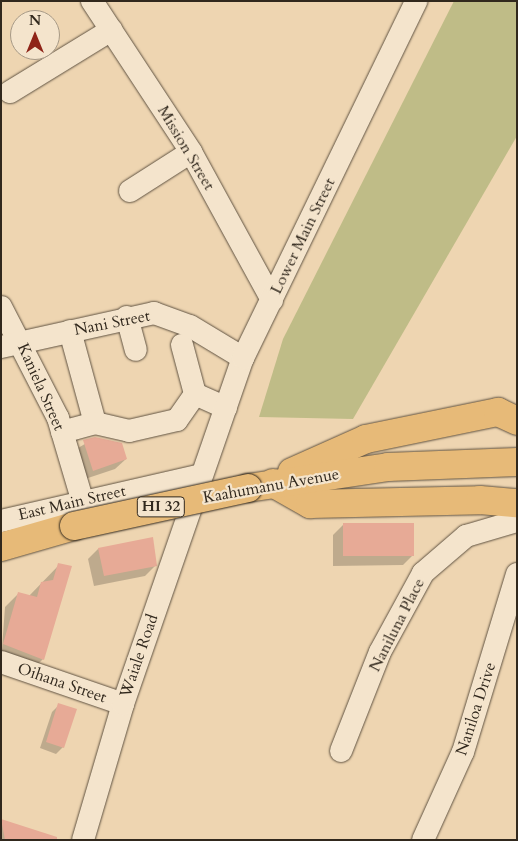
<!DOCTYPE html>
<style>
body{margin:0}
#map{position:relative;width:518px;height:841px;overflow:hidden;background:#eed5b1;font-family:Cardo,serif}
div>[style]{position:absolute}
[style*='--x']{left:calc(var(--x)*1px);top:calc(var(--y)*1px);width:calc(var(--w)*1px);rotate:calc(var(--a)*1deg)}
.green>*{inset:0;background:#bfbc87}
.shadow>*{inset:0;background:#0003}
.building>*{inset:0;background:#e7aa96}
.roads{filter:drop-shadow(0 0 1px #605342) drop-shadow(0 0 1px #605342)}
.minor>*{height:22px;margin:-11px;padding:0 11px;transform-origin:11px;border-radius:11px;background:#f4e4cc}
.major>*{height:28px;margin:-14px;padding:0 14px;transform-origin:14px;border-radius:14px;background:#e7ba78}
.bridges{filter:drop-shadow(0 0 1px #31281d) drop-shadow(0 0 1px #31281d)}
.major-bridge>*{height:28px;margin:-14px;padding:0 14px;transform-origin:14px;border-radius:14px;background:#e7ba78}
span{translate:-50% -50%;white-space:nowrap;text-align:center;line-height:1.15;-webkit-text-stroke:4.5px #f4e4cc;paint-order:stroke}
.shield-label span{padding:1px 4px;background:#f4e4cc;border:1px solid;border-radius:4px;-webkit-text-stroke-width:0}
.shield-label{font-size:15px;color:#31281d;font-weight:700}
.street-label{font-size:16px;color:#31281d}
.frame{position:absolute;inset:0;border:2px solid #31281d;pointer-events:none}
.north{position:absolute;left:10px;top:10px;width:50px;height:50px;box-sizing:border-box;background:#f4e4cc;border:1px solid #a69986;border-radius:50%;rotate:0deg;font-size:14px;font-weight:700;line-height:20px;text-align:center;color:#31281d}
.north::after{content:'';display:block;margin:auto;width:18px;height:22px;background:#8f2418;clip-path:polygon(50% 0,100% 100%,50% 72%,0 100%)}
</style>
<div id="map">
<div class="green">
<div style="clip-path:polygon(454px 1px,517px 1px,517px 136px,353px 419px,259px 417px,283px 339px)"></div>
</div>
<div class="shadow">
<div style="clip-path:polygon(95px 438px,126px 459px,115px 469px,82px 480px,73px 451px)"></div>
<div style="clip-path:polygon(343px 525px,413px 555px,403px 565px,333px 566px,333px 535px)"></div>
<div style="clip-path:polygon(98px 549px,156px 565px,145px 576px,94px 586px,88px 559px)"></div>
<div style="clip-path:polygon(59px 565px,43px 659px,30px 672px,1px 662px,5px 607px,18px 594px,29px 596px)"></div>
<div style="clip-path:polygon(59px 705px,63px 747px,56px 754px,40px 748px,52px 712px)"></div>
<div style="clip-path:polygon(1px 820px,37px 832px,35px 840px,1px 840px)"></div>
</div>
<div class="building">
<div style="clip-path:polygon(95px 437px,122px 443px,127px 459px,93px 471px,83px 440px)"></div>
<div style="clip-path:polygon(343px 523px,414px 523px,414px 556px,343px 556px)"></div>
<div style="clip-path:polygon(153px 537px,157px 566px,104px 576px,98px 548px)"></div>
<div style="clip-path:polygon(58px 563px,72px 566px,44px 660px,3px 644px,18px 592px,37px 597px,41px 582px,53px 580px)"></div>
<div style="clip-path:polygon(58px 703px,77px 709px,64px 748px,46px 742px)"></div>
<div style="clip-path:polygon(1px 819px,57px 837px,57px 840px,5px 840px)"></div>
</div>
<div class="roads">
<div class="minor">
<div style="--x:92;--y:1;--w:181;--a:56.7"></div>
<div style="--x:191;--y:152;--w:169;--a:61.3"></div>
<div style="--x:10;--y:92;--w:119;--a:-31.5"></div>
<div style="--x:130;--y:191;--w:72;--a:-32.6"></div>
<div style="--x:1;--y:307;--w:125;--a:62.8"></div>
<div style="--x:58;--y:418;--w:84;--a:73.5"></div>
<div style="--x:127;--y:317;--w:34;--a:75"></div>
<div style="--x:70;--y:331;--w:95;--a:74.8"></div>
<div style="--x:182;--y:345;--w:51;--a:75.1"></div>
<div style="--x:195;--y:394;--w:34;--a:24"></div>
<div style="--x:1;--y:347;--w:157;--a:-12.5"></div>
<div style="--x:154;--y:313;--w:38;--a:20"></div>
<div style="--x:190;--y:326;--w:62;--a:31.1"></div>
<div style="--x:62;--y:432;--w:34;--a:-15"></div>
<div style="--x:95;--y:423;--w:35;--a:13"></div>
<div style="--x:129;--y:431;--w:49;--a:-12.9"></div>
<div style="--x:177;--y:420;--w:32;--a:-55"></div>
<div style="--x:1;--y:521;--w:206;--a:-12.9"></div>
<div style="--x:1;--y:662;--w:129;--a:19"></div>
<div style="--x:341;--y:751;--w:106;--a:-68.5"></div>
<div style="--x:380;--y:652;--w:90;--a:-61.4"></div>
<div style="--x:423;--y:573;--w:57;--a:-40.7"></div>
<div style="--x:466;--y:536;--w:53;--a:-16.4"></div>
<div style="--x:83;--y:840;--w:142;--a:-73.6"></div>
<div style="--x:123;--y:704;--w:366;--a:-70.9"></div>
<div style="--x:243;--y:358;--w:397;--a:-64.1"></div>
<div style="--x:423;--y:840;--w:97;--a:-65.6"></div>
<div style="--x:463;--y:752;--w:186;--a:-73.1"></div>
</div>
<div class="major">
<div style="--x:292;--y:472;--w:81;--a:-24"></div>
<div style="--x:366;--y:439;--w:135;--a:-11.6"></div>
<div style="--x:498;--y:412;--w:21;--a:25"></div>
<div style="--x:273;--y:483;--w:43;--a:29.6"></div>
<div style="--x:310;--y:504;--w:170;--a:-1.3"></div>
<div style="--x:480;--y:500;--w:37;--a:5"></div>
<div style="--x:248;--y:488;--w:142;--a:-8.5"></div>
<div style="--x:388;--y:467;--w:129;--a:-2.2"></div>
<div style="--x:1;--y:547;--w:76;--a:-16"></div>
</div>
</div>
<div class="bridges">
<div class="major-bridge">
<div style="--x:74;--y:526;--w:178;--a:-12.3"></div>
</div>
</div>
<div class="shield-label">
<span style="left:161px;top:507px">HI 32</span>
</div>
<div class="street-label">
<span style="left:186px;top:148px;rotate:59deg">Mission Street</span>
<span style="left:303px;top:236px;rotate:-64deg">Lower Main Street</span>
<span style="left:112px;top:323px;rotate:-11deg">Nani Street</span>
<span style="left:41px;top:387px;rotate:66deg">Kaniela Street</span>
<span style="left:271px;top:486px;rotate:-10deg">Kaahumanu Avenue</span>
<span style="left:72px;top:503px;rotate:-13deg">East Main Street</span>
<span style="left:397px;top:625px;rotate:-63deg">Naniluna Place</span>
<span style="left:139px;top:656px;rotate:-71deg">Waiale Road</span>
<span style="left:62px;top:683px;rotate:19deg">Oihana Street</span>
<span style="left:476px;top:709px;rotate:-72deg">Naniloa Drive</span>
</div>
<div class="frame"></div>
<div class="north">N</div>
</div>
